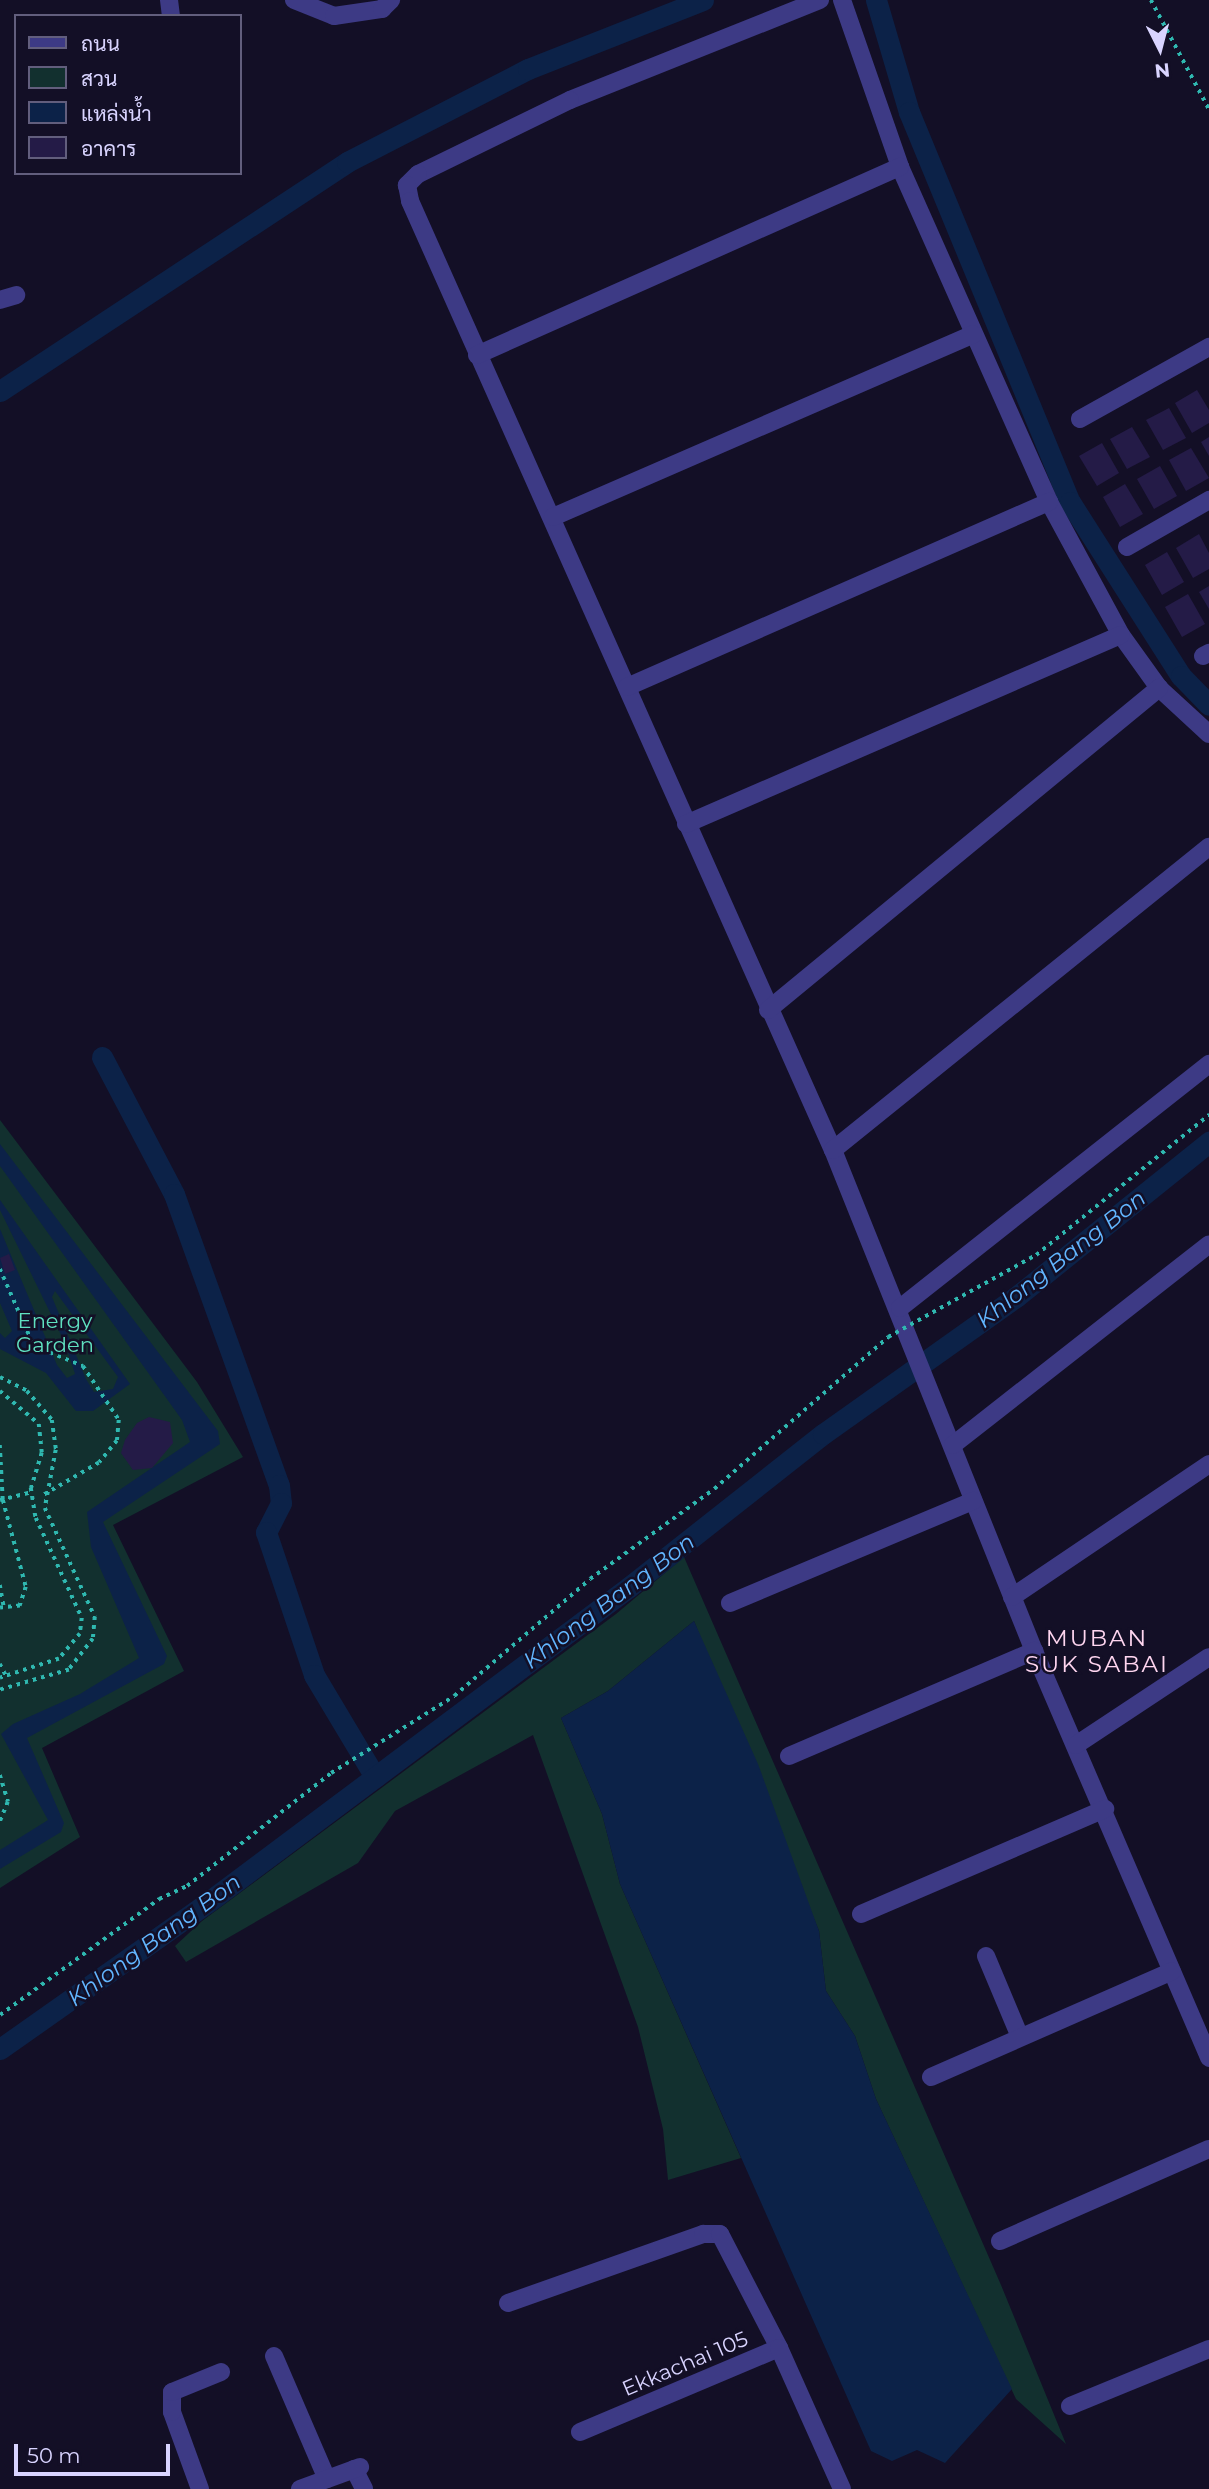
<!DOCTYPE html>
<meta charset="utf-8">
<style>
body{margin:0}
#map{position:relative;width:1209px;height:2489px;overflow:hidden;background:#130f26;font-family:Montserrat,Sarabun,sans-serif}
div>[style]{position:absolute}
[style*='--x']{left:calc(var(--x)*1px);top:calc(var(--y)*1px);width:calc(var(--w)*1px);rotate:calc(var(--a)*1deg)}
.green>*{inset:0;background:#12302f}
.water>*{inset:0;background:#0c2248}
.canal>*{height:21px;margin:-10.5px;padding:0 10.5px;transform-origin:10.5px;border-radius:10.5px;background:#0c2248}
.building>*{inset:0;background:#241b47}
.path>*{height:3.5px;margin-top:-1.75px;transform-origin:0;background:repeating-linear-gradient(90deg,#2fb8b0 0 3.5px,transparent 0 8.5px)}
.minor>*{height:18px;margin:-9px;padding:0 9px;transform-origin:9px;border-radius:9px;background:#3d3a85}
.path-bridge>*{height:3.5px;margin-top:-1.75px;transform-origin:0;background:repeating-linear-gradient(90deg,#2fb8b0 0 3.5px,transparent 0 8.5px)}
span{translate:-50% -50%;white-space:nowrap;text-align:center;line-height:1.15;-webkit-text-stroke:5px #130f26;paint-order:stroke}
.park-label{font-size:21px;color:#5fe0c0}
.street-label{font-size:21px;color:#d9d4ff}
.water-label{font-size:23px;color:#62b6ff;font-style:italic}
.neighbourhood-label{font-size:23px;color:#ffd6f0;letter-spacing:2px}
.legend{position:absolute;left:14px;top:14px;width:228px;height:161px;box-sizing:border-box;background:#130f26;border:2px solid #625e7d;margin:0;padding:9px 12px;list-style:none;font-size:21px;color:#d9d4ff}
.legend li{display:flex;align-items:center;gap:14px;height:35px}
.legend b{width:35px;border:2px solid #625e7d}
.north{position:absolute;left:1125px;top:14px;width:70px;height:70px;-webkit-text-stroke:5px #130f26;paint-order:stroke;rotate:174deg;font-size:19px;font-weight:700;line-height:28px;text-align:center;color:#d9d4ff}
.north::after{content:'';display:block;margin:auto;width:24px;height:32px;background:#d9d4ff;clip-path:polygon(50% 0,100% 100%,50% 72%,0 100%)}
.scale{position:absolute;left:14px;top:2444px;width:156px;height:32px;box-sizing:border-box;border:4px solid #d9d4ff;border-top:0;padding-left:9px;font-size:21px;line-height:24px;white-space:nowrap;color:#d9d4ff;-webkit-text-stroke:5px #130f26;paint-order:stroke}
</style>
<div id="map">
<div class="green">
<div style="clip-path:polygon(0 1120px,197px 1382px,243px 1457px,113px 1525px,184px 1671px,42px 1748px,80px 1837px,0 1888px)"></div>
<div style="clip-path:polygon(684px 1557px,1001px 2285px,1066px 2444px,1016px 2399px,876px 2099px,855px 2036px,826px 1991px,819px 1931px,694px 1621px,608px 1691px,561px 1718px,602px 1814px,620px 1884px,741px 2158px,668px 2180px,663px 2129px,638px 2027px,533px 1735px,395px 1811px,358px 1863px,186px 1962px,175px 1946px,202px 1921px,616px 1614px)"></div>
</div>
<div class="water">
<div style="clip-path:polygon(0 1144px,218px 1431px,220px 1444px,103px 1522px,167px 1656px,164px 1664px,27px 1738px,64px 1823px,61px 1832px,0 1869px,0 1850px,48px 1820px,1px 1734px,13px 1724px,80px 1694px,139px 1658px,91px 1547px,87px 1512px,190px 1442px,182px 1420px,0 1166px)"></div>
<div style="clip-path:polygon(evenodd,0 1200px,130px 1384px,93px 1411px,76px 1411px,46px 1373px,0 1349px,0 1333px,5px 1338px,12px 1331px,0 1303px,0 1229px,57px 1365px,67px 1378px,75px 1374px,65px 1343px,0 1210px,0 1200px,55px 1291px,118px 1377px,113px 1389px,94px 1392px,86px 1379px,52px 1297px,55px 1291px)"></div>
<div style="clip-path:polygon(694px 1621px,758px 1764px,819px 1931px,826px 1991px,855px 2036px,876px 2099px,1012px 2389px,945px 2463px,917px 2450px,892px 2461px,871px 2451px,620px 1884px,602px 1814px,561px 1718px,608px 1691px)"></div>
</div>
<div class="canal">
<div style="--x:876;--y:0;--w:117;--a:73.6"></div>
<div style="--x:909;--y:112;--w:422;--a:67.6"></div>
<div style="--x:1070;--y:502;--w:206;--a:57.5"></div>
<div style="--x:1181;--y:676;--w:40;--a:46"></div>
<div style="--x:0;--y:391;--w:416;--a:-33.4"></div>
<div style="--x:347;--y:162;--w:203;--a:-27.2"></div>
<div style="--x:528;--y:69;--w:188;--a:-21.5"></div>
<div style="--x:102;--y:1057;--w:155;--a:62.3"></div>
<div style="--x:174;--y:1194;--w:309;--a:70.2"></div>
<div style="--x:279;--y:1485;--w:18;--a:84"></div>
<div style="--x:281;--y:1503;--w:33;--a:117"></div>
<div style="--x:266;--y:1532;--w:151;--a:71.4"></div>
<div style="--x:314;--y:1675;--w:119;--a:59.1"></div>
<div style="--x:0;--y:2049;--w:258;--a:-35.2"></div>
<div style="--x:211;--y:1900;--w:522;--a:-36.83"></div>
<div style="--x:629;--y:1587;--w:247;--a:-38.3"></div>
<div style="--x:823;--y:1434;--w:237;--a:-35.4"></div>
<div style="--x:1016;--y:1297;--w:248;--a:-38.8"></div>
</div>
<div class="building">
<div style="clip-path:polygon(1197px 390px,1209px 410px,1209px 423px,1192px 433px,1175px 403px)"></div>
<div style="clip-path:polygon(1169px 408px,1186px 438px,1163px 450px,1146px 420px)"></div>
<div style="clip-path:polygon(1132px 427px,1150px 457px,1127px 469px,1110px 439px)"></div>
<div style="clip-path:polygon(1209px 437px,1209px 456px,1201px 442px)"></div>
<div style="clip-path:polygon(1102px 443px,1119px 473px,1097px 486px,1079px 456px)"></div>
<div style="clip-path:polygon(1191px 448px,1209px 478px,1186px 491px,1169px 460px)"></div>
<div style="clip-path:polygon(1160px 466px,1177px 496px,1154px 509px,1137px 479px)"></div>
<div style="clip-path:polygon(1125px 484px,1143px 514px,1120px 527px,1103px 497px)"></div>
<div style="clip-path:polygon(1199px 534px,1209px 553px,1209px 569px,1193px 578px,1176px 548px)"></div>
<div style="clip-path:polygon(1167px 552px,1184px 582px,1162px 595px,1145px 565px)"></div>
<div style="clip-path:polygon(1209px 586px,1209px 609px,1199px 592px)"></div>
<div style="clip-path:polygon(1188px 594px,1205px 624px,1182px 637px,1165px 607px)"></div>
<div style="clip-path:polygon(9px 1254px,15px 1270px,5px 1274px,0 1258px)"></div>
<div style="clip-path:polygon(149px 1417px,170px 1422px,173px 1443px,152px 1468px,133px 1470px,121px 1453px,125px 1440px,137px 1423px)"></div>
</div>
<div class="path">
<div style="--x:1151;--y:0;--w:123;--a:62"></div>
<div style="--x:0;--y:1269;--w:84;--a:66.2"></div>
<div style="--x:34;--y:1346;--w:53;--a:22.2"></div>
<div style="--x:83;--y:1366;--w:65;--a:56.3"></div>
<div style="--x:119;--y:1420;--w:21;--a:95"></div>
<div style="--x:117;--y:1441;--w:28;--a:129"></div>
<div style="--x:99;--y:1463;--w:64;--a:149.8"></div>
<div style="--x:0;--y:1377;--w:30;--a:27"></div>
<div style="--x:27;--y:1391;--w:38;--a:49"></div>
<div style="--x:52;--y:1420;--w:30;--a:82"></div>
<div style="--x:56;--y:1450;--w:59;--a:100.7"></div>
<div style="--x:45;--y:1508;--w:120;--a:65.4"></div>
<div style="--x:95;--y:1617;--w:22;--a:95"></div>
<div style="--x:93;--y:1639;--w:39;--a:128"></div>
<div style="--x:69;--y:1670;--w:72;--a:163.8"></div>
<div style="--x:0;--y:1391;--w:51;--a:40.2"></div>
<div style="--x:39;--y:1424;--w:29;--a:84"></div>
<div style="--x:42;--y:1453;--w:37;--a:107"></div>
<div style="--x:31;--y:1488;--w:30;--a:81"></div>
<div style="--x:36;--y:1518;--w:110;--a:65.3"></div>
<div style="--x:82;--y:1618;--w:16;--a:97"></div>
<div style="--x:80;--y:1634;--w:33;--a:130"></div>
<div style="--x:59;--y:1659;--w:62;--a:162.1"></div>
<div style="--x:0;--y:1445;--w:55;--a:86.9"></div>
<div style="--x:3;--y:1500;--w:90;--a:75.2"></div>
<div style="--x:26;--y:1587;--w:20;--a:108"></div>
<div style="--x:20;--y:1606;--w:20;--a:174"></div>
<div style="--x:0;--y:1500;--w:32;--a:-14"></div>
<div style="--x:0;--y:1585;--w:23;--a:80"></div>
<div style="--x:0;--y:1664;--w:13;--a:63"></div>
<div style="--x:0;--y:1775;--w:28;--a:73"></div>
<div style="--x:8;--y:1802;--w:22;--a:112"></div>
</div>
<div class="minor">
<div style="--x:169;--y:0;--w:16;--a:83"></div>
<div style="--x:294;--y:0;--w:43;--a:21.8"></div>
<div style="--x:334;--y:16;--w:49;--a:-8.3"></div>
<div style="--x:382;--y:9;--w:13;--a:-45"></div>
<div style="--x:820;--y:0;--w:269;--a:158.2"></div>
<div style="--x:570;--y:100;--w:169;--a:154"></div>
<div style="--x:418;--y:174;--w:16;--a:135"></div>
<div style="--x:407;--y:185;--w:16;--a:79"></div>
<div style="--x:410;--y:201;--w:1039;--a:65.98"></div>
<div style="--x:833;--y:1150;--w:540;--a:68.14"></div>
<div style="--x:1034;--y:1651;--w:443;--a:66.7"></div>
<div style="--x:842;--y:0;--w:177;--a:70.8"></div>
<div style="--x:900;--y:167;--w:367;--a:66"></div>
<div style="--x:1049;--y:502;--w:151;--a:61.6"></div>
<div style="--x:1121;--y:635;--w:65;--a:54.4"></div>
<div style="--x:1159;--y:688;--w:68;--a:42.6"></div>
<div style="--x:0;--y:300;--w:17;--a:-17"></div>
<div style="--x:477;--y:355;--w:463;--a:-24"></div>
<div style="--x:1080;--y:419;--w:148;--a:-29.2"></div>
<div style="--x:553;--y:517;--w:458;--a:-23.5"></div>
<div style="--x:1127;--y:547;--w:95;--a:-29.8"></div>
<div style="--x:1203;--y:656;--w:7;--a:-27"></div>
<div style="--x:627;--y:687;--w:461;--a:-23.7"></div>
<div style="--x:686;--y:824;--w:474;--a:-23.5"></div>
<div style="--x:768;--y:1010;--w:507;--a:-39.47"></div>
<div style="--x:833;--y:1150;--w:483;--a:-38.9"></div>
<div style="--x:900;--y:1308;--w:394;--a:-38.3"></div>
<div style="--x:953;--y:1445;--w:325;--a:-38.1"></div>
<div style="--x:1012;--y:1597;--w:238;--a:-34"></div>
<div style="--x:730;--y:1603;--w:264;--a:-22.8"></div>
<div style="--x:1076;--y:1745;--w:159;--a:-33.5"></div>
<div style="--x:789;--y:1756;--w:267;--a:-23.2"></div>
<div style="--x:861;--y:1914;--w:266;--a:-23.3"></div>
<div style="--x:986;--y:1956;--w:88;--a:67.2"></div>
<div style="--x:931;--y:2077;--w:263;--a:-23.7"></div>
<div style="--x:1000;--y:2241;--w:228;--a:-23.8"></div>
<div style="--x:508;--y:2303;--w:207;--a:-19.5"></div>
<div style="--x:703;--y:2234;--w:17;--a:0"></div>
<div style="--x:720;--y:2234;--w:128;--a:62.6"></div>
<div style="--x:274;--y:2356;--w:134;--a:66.7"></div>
<div style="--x:1070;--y:2406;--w:150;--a:-22.3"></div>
<div style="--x:580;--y:2432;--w:216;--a:-22.9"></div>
<div style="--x:779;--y:2348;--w:154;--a:65.9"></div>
<div style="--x:354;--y:2469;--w:22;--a:63"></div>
<div style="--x:200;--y:2489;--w:82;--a:-110"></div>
<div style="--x:172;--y:2412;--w:20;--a:-90"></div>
<div style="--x:172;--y:2392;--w:53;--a:-22.2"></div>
<div style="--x:300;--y:2489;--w:64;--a:-20.1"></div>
</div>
<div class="path-bridge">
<div style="--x:0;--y:2015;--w:197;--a:-36.1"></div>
<div style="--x:159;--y:1899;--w:31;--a:-25"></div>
<div style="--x:187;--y:1886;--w:183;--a:-38.1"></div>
<div style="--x:331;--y:1773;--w:145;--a:-32"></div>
<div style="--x:454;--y:1696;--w:179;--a:-40.7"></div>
<div style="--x:590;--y:1579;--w:153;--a:-36"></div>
<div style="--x:714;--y:1489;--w:231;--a:-41.1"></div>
<div style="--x:888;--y:1337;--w:169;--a:-29"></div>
<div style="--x:1036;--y:1255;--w:223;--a:-39"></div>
</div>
<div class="park-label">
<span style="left:55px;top:1333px">Energy<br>Garden</span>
</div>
<div class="street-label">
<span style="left:685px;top:2364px;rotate:-23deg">Ekkachai 105</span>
</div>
<div class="water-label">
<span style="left:1061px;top:1259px;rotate:-38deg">Khlong Bang Bon</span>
<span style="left:609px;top:1601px;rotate:-37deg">Khlong Bang Bon</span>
<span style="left:154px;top:1940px;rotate:-36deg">Khlong Bang Bon</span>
</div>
<div class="neighbourhood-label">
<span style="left:1097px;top:1651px">MUBAN<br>SUK SABAI</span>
</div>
<ul class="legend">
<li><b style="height:9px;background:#3d3a85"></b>ถนน</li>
<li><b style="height:19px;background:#12302f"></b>สวน</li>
<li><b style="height:19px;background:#0c2248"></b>แหล่งน้ำ</li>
<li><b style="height:19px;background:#241b47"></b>อาคาร</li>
</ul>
<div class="north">N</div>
<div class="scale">50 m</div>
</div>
